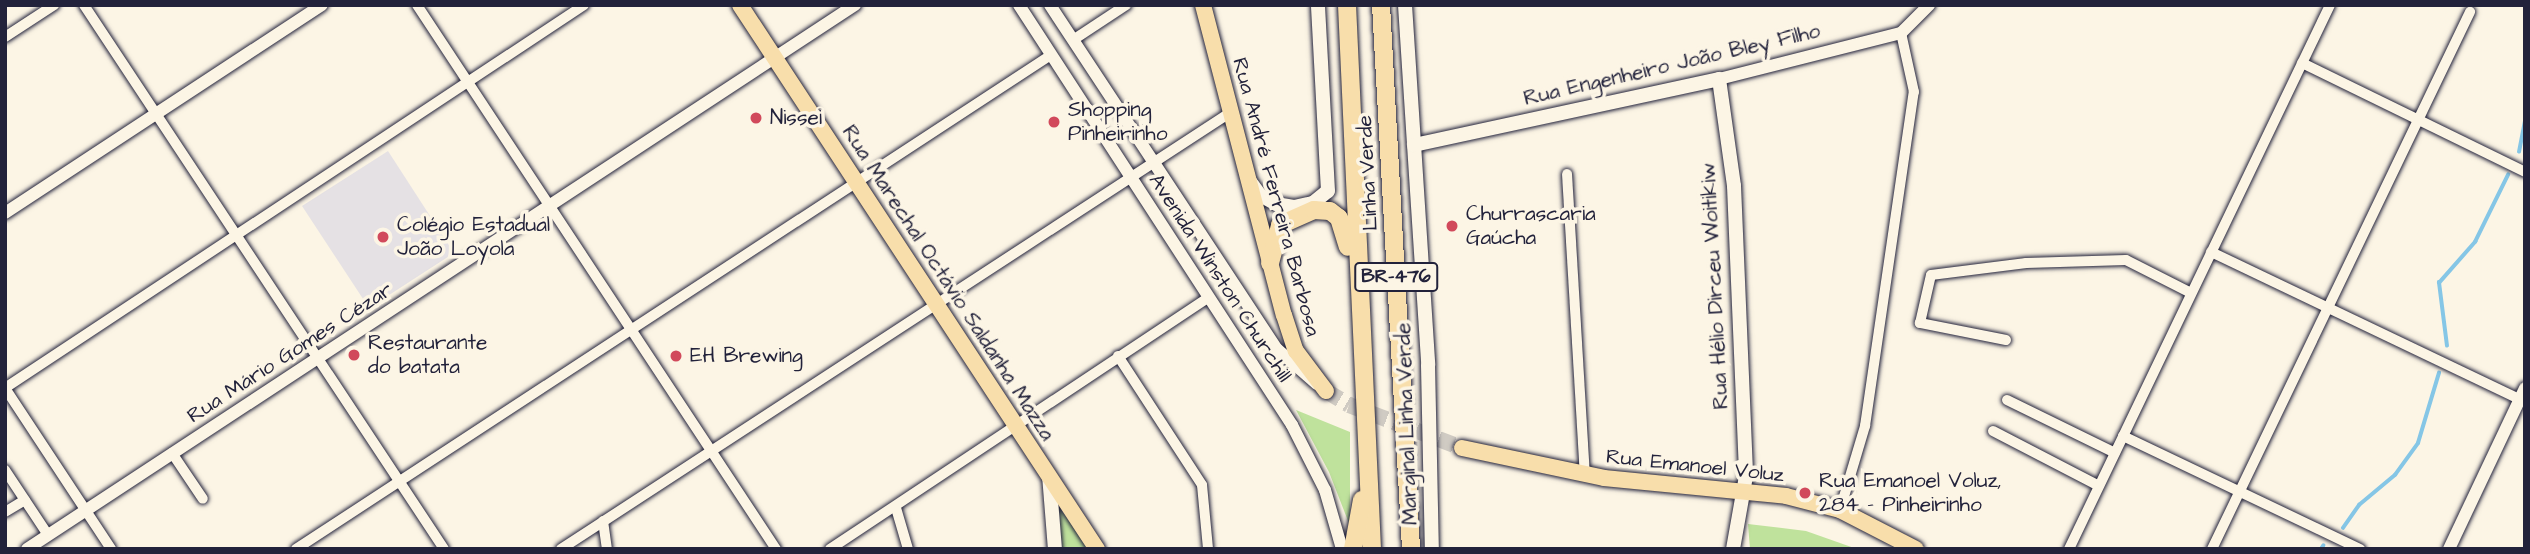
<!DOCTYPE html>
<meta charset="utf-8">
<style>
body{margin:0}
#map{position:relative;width:2530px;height:554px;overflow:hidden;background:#fcf5e5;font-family:"Architects Daughter",sans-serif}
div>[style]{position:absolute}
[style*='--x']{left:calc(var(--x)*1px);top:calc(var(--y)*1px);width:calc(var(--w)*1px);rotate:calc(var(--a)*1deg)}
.built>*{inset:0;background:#e5e1e4}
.green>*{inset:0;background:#bfe29c}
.stream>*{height:3.5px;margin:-1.75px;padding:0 1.75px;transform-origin:1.75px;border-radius:1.75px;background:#85c6e6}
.primary-tunnel>*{height:16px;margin-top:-8px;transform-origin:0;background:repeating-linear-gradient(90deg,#d0cbc3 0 16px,transparent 0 24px)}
.roads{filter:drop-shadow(0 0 2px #22223b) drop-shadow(0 0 2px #22223b)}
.minor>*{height:10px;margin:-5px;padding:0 5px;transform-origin:5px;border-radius:5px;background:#fcf5e5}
.tertiary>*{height:12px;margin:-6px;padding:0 6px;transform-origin:6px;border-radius:6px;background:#fcf5e5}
.secondary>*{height:14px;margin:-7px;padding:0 7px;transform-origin:7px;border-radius:7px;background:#fcf5e5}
.primary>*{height:16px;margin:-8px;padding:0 8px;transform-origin:8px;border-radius:8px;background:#f8deab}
.trunk>*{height:18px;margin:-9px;padding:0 9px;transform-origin:9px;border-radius:9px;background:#f8deab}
.dots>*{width:19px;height:19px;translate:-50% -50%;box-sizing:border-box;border:4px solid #fcf5e5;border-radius:50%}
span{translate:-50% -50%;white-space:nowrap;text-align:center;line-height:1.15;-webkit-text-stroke:7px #fcf5e5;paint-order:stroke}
.shield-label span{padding:2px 5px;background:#fcf5e5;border:2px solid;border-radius:5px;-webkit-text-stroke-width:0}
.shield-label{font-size:19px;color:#22223b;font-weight:700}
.street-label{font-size:21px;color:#22223b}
.poi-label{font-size:21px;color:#22223b}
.left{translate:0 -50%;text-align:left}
.frame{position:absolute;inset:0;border:7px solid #22223b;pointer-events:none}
</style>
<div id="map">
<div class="built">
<div style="clip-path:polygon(388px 151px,454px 253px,369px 308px,302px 206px)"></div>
</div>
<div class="green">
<div style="clip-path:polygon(1296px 410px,1350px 432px,1350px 526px,1329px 472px)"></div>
<div style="clip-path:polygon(1059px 507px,1089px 549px,1062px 549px)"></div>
<div style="clip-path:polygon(1748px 524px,1806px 531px,1857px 549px,1750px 549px)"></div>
</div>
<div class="stream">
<div style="--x:2519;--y:152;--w:31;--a:-79"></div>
<div style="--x:2447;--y:346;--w:64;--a:-97.2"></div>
<div style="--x:2439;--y:283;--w:55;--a:-48.7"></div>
<div style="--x:2475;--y:242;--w:75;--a:-63.8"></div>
<div style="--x:2343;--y:528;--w:28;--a:-55"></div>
<div style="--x:2359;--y:505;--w:47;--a:-39.8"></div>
<div style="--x:2395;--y:475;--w:39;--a:-54"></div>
<div style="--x:2418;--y:443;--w:73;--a:-73.3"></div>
<div style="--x:2321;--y:549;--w:4;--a:-56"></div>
</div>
<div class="primary-tunnel">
<div style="--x:1326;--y:391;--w:27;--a:31"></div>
<div style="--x:1349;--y:405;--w:121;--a:20.8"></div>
</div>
<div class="roads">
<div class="minor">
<div style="--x:84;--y:5;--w:652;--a:56.5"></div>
<div style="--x:417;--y:5;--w:652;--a:56.58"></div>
<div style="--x:5;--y:37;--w:59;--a:-33.1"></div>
<div style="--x:1073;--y:40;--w:64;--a:-33.4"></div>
<div style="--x:2302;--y:63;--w:248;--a:26"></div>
<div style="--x:1567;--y:174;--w:301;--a:86.6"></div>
<div style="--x:2211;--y:252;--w:348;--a:25.5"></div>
<div style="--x:2006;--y:340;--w:88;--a:-168.8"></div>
<div style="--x:1920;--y:323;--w:49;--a:-77.1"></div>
<div style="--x:1931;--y:275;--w:96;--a:-7.2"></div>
<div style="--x:2026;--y:263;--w:100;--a:-1.7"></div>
<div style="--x:2126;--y:260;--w:73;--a:26.9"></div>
<div style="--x:1118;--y:356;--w:154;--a:56.9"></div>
<div style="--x:1202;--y:485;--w:64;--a:84.6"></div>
<div style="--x:5;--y:388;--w:694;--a:-33.48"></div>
<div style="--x:5;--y:388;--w:193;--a:56.6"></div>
<div style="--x:2007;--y:400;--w:120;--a:26.1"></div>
<div style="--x:1993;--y:431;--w:119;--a:27.4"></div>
<div style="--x:2123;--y:436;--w:263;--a:25.5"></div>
<div style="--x:172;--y:453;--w:55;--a:56"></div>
<div style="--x:5;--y:470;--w:78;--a:56.5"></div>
<div style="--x:896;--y:508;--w:43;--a:73.7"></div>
<div style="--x:1840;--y:510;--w:88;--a:-73.4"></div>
<div style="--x:1865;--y:426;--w:338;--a:-81.7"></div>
<div style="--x:1914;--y:92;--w:60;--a:-102.4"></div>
<div style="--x:5;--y:512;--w:23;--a:-31"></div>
<div style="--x:603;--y:521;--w:28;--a:82"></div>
<div style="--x:296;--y:549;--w:902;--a:-33.2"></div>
<div style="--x:561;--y:549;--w:800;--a:-33.11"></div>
<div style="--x:830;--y:549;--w:455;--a:-33.6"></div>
<div style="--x:2069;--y:549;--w:603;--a:-64.37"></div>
<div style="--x:2212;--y:549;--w:596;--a:-64.34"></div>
</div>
<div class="tertiary">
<div style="--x:1019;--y:5;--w:501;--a:56.98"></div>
<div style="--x:1292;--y:425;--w:73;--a:63.1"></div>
<div style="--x:1325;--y:490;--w:61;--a:73.9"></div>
<div style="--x:1050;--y:5;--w:412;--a:56.6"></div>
<div style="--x:1277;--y:349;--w:53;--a:41.2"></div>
<div style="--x:1719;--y:79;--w:188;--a:-14.2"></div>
<div style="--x:1901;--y:33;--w:40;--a:-45"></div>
<div style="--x:5;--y:213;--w:379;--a:-33.3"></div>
<div style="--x:27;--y:549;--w:991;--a:-33.31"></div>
<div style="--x:2449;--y:549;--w:178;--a:-64.7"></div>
</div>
<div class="secondary">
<div style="--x:1405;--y:5;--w:361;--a:86.3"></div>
<div style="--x:1428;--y:365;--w:184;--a:88.8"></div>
<div style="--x:1414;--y:145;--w:312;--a:-12.2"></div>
<div style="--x:1719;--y:79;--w:108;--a:82"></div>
<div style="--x:1734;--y:186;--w:290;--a:87.6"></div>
<div style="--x:1746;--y:476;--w:74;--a:100.1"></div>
<div style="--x:1249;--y:180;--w:19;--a:54"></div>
<div style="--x:1260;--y:195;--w:18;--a:29"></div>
<div style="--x:1276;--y:204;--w:18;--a:9"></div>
<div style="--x:1294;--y:207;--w:19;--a:-12"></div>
<div style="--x:1313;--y:203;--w:19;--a:-39"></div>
<div style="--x:1328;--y:191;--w:186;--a:-93.1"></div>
<div style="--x:1049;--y:475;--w:74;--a:85.4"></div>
</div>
<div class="primary">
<div style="--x:740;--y:5;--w:651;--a:56.73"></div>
<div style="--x:1203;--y:5;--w:320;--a:75.4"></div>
<div style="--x:1284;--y:315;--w:38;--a:72"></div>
<div style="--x:1296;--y:351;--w:50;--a:53.1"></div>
<div style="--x:1462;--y:448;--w:145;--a:11.9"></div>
<div style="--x:1604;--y:478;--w:183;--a:5.6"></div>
<div style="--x:1786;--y:496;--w:56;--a:14.5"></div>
<div style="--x:1840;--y:510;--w:85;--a:27.2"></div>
</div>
<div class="trunk">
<div style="--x:1347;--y:5;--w:545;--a:87.37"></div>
<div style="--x:1381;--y:5;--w:545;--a:86.84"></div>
<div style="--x:1270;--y:263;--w:39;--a:-75"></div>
<div style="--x:1280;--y:225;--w:37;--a:-24"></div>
<div style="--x:1314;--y:210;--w:16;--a:4"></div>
<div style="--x:1330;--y:211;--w:11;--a:38"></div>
<div style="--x:1339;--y:218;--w:30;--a:73"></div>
<div style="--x:1353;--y:549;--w:50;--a:-79.6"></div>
</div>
</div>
<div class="dots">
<div style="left:756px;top:118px;background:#d1495b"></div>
<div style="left:1054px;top:122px;background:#d1495b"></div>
<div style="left:1452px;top:226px;background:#d1495b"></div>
<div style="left:383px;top:237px;background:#d1495b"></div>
<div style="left:354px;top:355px;background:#d1495b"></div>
<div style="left:676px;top:356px;background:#d1495b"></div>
<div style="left:1805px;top:493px;background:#d1495b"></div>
</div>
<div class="shield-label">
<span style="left:1396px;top:277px">BR-476</span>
</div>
<div class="street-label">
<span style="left:1672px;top:65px;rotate:-13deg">Rua Engenheiro João Bley Filho</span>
<span style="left:1368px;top:173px;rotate:-93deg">Linha Verde</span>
<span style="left:1276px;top:197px;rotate:75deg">Rua André Ferreira Barbosa</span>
<span style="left:1220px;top:278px;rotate:57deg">Avenida Winston Churchill</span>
<span style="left:948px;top:283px;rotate:57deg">Rua Marechal Octávio Saldanha Mazza</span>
<span style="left:1715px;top:286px;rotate:-93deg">Rua Hélio Dirceu Woitikiw</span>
<span style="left:290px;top:353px;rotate:-33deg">Rua Mário Gomes Cézar</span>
<span style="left:1407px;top:424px;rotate:-92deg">Marginal Linha Verde</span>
<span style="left:1695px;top:466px;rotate:6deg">Rua Emanoel Voluz</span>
</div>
<div class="poi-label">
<span class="left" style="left:1068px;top:122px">Shopping<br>Pinheirinho</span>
<span class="left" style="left:770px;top:118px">Nissei</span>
<span class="left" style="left:1466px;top:226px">Churrascaria<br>Gaúcha</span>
<span class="left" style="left:397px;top:237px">Colégio Estadual<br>João Loyola</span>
<span class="left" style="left:368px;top:355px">Restaurante<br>do batata</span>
<span class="left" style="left:690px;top:356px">EH Brewing</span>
<span class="left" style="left:1819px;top:493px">Rua Emanoel Voluz,<br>284 - Pinheirinho</span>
</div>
<div class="frame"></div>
</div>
